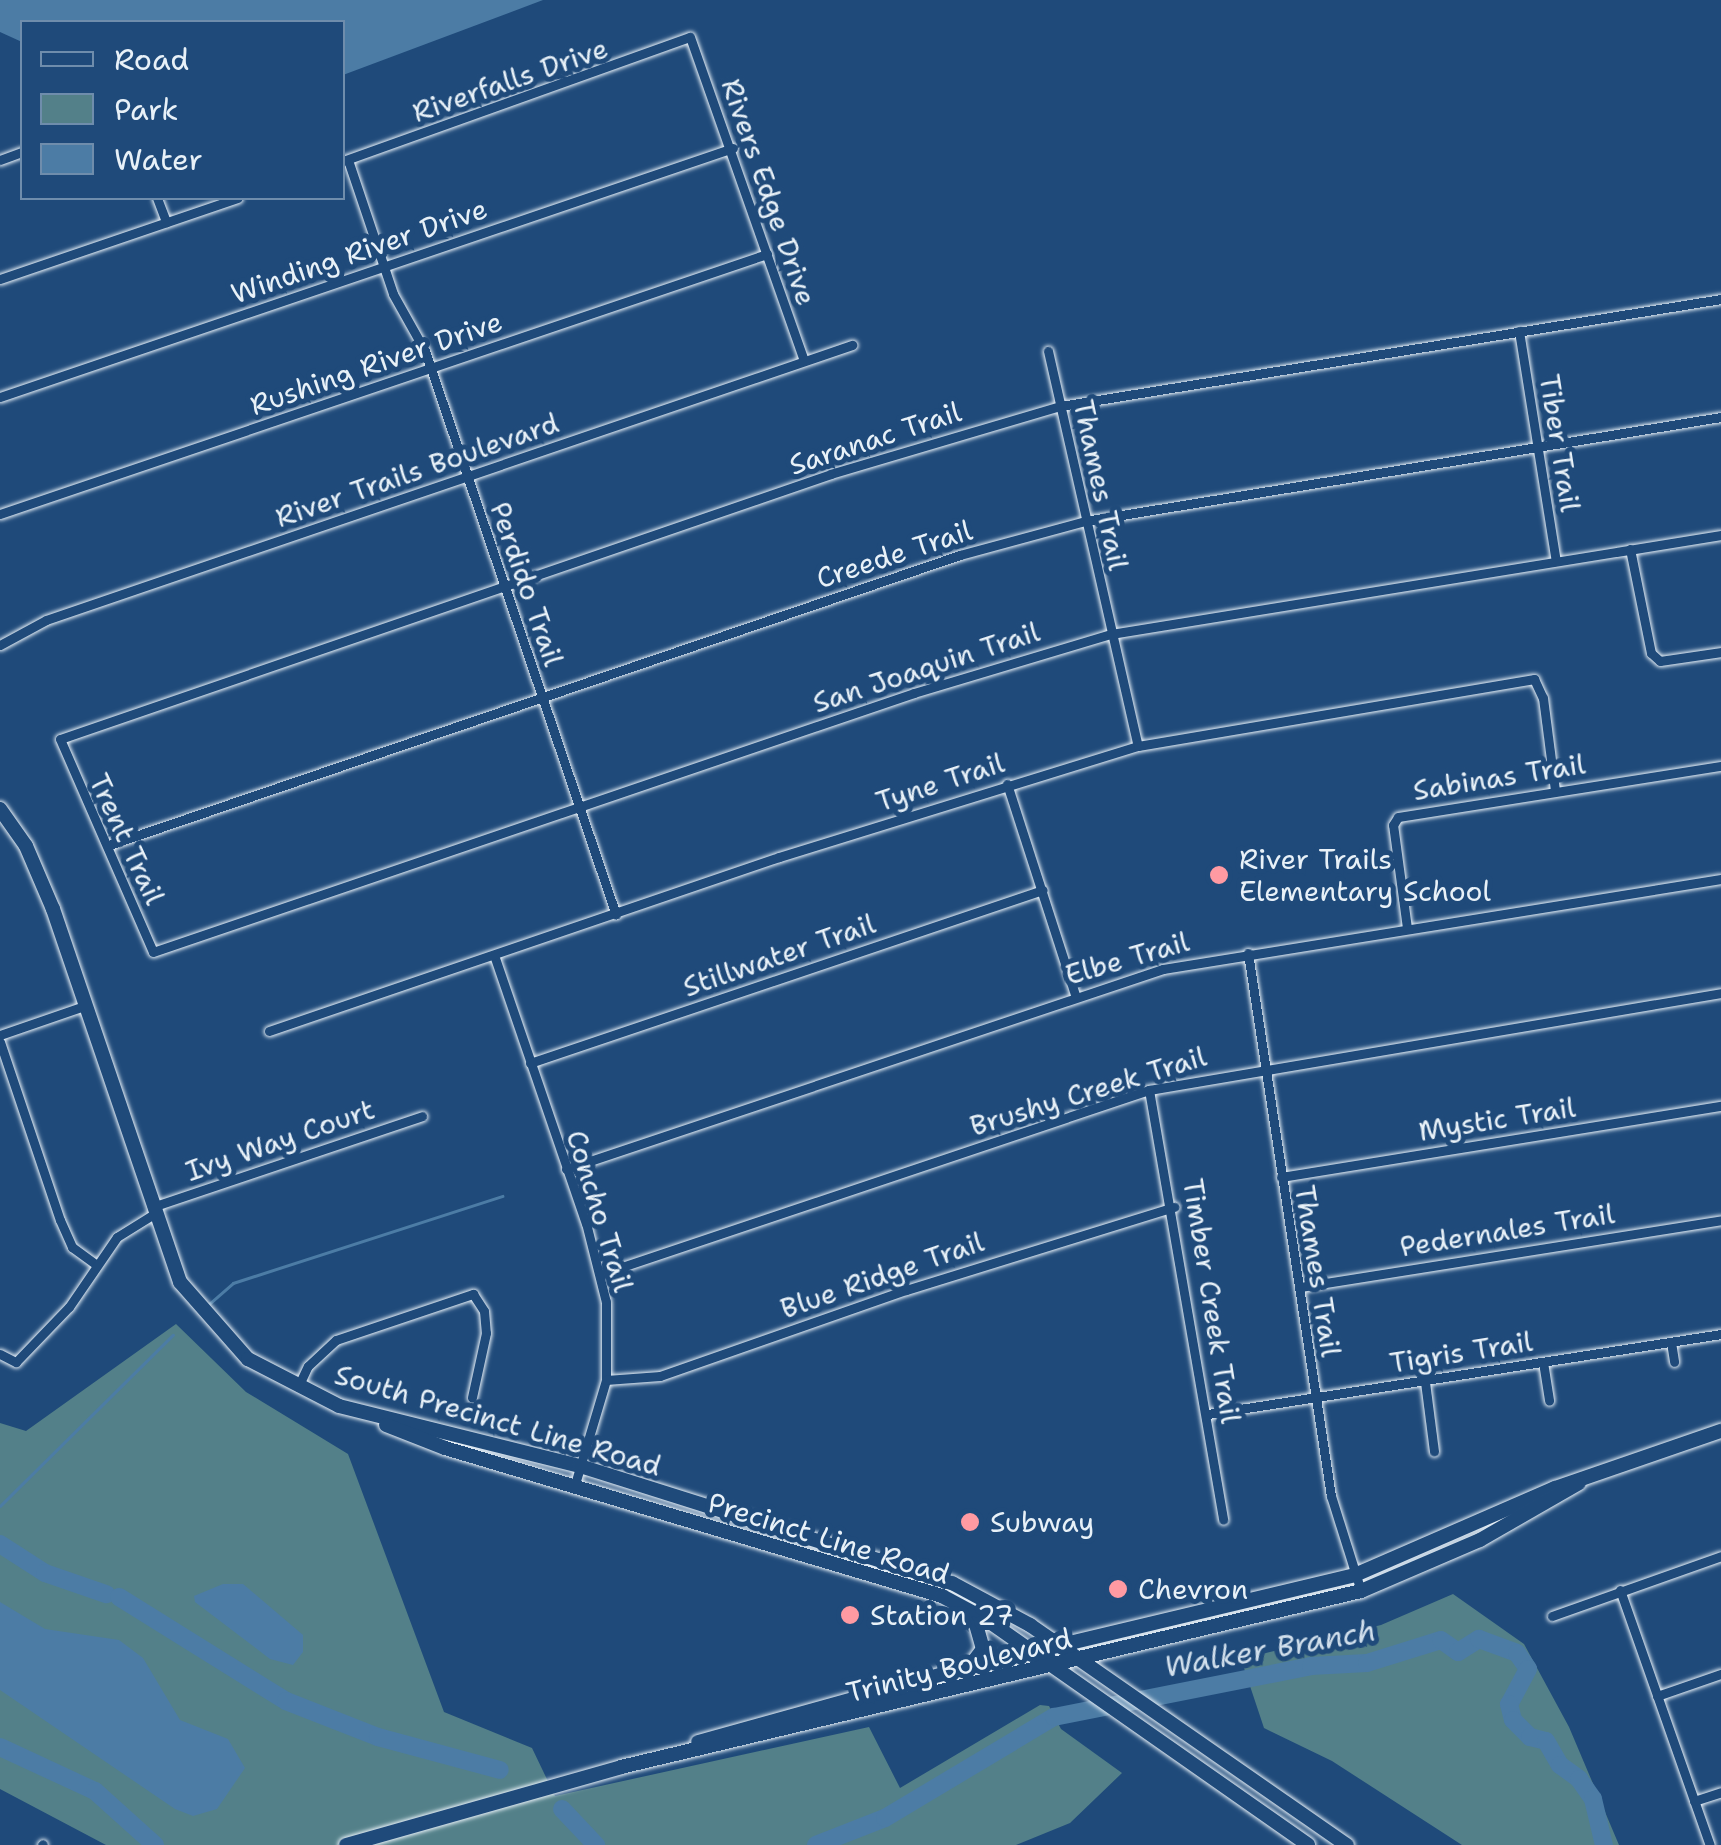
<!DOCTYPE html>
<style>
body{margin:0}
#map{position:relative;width:1721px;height:1845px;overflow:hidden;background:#1f4a7a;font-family:"Shantell Sans",sans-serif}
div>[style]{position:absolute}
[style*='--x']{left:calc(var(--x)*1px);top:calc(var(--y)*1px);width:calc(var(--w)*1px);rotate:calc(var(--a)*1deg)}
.green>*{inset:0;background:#538089}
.water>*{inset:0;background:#4c7ca5}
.stream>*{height:2.5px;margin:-1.25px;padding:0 1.25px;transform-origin:1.25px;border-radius:1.25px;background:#4c7ca5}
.river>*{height:18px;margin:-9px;padding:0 9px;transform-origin:9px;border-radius:9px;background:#4c7ca5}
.roads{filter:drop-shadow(0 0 2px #e8f1f8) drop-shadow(0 0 2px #e8f1f8)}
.street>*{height:9px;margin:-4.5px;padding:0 4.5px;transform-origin:4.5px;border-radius:4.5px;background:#1f4a7a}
.secondary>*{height:14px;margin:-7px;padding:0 7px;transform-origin:7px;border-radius:7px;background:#1f4a7a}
.dots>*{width:28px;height:28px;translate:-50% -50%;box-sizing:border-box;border:5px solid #1f4a7a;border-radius:50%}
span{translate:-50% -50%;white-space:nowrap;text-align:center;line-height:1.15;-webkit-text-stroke:10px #1f4a7a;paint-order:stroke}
.street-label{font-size:28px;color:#e8f1f8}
.poi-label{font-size:28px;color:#e8f1f8}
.left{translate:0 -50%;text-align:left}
.water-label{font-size:30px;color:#d1dfec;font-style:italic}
.legend{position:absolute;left:20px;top:20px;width:325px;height:180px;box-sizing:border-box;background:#1f4a7a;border:2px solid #6f8dac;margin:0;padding:12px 18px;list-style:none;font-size:30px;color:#e8f1f8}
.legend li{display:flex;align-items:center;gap:20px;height:50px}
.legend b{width:50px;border:2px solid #6f8dac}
</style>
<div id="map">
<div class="green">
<div style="clip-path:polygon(176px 1324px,246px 1392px,348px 1454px,444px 1712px,532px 1748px,555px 1796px,869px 1727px,900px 1788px,1040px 1705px,1049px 1706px,1061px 1729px,1122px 1773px,1070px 1823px,1016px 1845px,106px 1845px,0 1789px,0 1423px,26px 1431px)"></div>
<div style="clip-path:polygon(1453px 1594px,1524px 1644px,1569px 1727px,1619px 1845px,1462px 1845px,1332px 1761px,1264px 1728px,1241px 1659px,1381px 1625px)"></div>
</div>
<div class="water">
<div style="clip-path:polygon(0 0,543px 0,343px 75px,342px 22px,22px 22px,22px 42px,0 32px)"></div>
<div style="clip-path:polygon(223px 1584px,243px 1584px,303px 1635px,303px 1652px,293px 1665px,270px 1659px,195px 1602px,194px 1596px)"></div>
<div style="clip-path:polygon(0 1602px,45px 1629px,119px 1640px,143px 1658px,180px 1720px,228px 1739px,245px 1768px,217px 1809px,193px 1816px,175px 1809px,0 1690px)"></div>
</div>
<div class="stream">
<div style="--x:208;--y:1305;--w:33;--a:-41"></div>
<div style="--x:233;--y:1283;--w:283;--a:-17.9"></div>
<div style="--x:0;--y:1506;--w:243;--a:-44.7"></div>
</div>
<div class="river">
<div style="--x:0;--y:1544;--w:54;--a:32.8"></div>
<div style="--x:45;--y:1573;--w:65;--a:19"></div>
<div style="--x:119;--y:1597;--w:197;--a:31.9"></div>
<div style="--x:286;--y:1701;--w:99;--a:21.4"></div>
<div style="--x:378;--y:1737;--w:126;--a:15.1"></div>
<div style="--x:0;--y:1747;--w:105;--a:24.9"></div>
<div style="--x:95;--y:1791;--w:81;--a:42"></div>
<div style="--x:562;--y:1809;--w:50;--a:46.6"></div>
<div style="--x:816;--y:1845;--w:74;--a:-21.4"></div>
<div style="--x:885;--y:1818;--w:197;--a:-30.9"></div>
<div style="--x:1054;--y:1717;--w:262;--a:-11.2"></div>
<div style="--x:1311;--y:1666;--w:56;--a:-3.1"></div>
<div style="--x:1367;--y:1663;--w:77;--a:-17.3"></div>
<div style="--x:1441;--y:1640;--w:21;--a:35"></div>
<div style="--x:1458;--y:1652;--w:25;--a:-32"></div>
<div style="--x:1479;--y:1639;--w:40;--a:20.2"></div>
<div style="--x:1517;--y:1653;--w:19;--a:55"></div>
<div style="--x:1528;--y:1669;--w:40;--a:118"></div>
<div style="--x:1509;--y:1704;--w:16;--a:76"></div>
<div style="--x:1513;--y:1720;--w:24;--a:45"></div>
<div style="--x:1530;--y:1737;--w:16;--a:14"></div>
<div style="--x:1546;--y:1741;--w:28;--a:60"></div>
<div style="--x:1560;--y:1765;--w:24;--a:36"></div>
<div style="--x:1579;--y:1779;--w:24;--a:55"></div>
<div style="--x:1593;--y:1799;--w:47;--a:76.6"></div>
</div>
<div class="roads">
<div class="street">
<div style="--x:0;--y:160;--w:23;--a:-20"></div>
<div style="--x:348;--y:160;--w:141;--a:71.4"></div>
<div style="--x:393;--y:294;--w:65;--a:60.7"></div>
<div style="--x:425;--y:351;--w:595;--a:71.29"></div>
<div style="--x:343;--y:161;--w:368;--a:-19.7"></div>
<div style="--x:690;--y:37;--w:343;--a:70.6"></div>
<div style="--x:157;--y:198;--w:26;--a:69"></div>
<div style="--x:0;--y:279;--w:251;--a:-18.8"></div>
<div style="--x:1721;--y:299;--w:670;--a:170.8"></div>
<div style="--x:1060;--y:406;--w:239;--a:163.5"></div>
<div style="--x:831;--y:474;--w:815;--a:161.03"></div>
<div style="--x:60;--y:739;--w:232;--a:66.4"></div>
<div style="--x:153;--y:952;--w:804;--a:-18.8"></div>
<div style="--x:914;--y:693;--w:206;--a:-16.7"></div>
<div style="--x:1111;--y:634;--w:618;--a:-9.22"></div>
<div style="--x:1519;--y:331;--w:233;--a:80.9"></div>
<div style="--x:1048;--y:351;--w:405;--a:77.2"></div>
<div style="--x:0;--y:397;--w:774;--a:-18.76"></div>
<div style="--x:0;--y:514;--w:810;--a:-18.73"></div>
<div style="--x:1630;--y:549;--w:106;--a:78.6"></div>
<div style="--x:1651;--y:653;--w:12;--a:42"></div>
<div style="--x:1660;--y:661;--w:62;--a:-8.4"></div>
<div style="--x:0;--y:645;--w:52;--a:-28.5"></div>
<div style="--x:46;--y:620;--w:852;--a:-18.84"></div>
<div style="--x:1007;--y:784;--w:221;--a:72.1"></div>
<div style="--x:109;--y:845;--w:899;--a:-18.82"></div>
<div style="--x:960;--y:555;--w:130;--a:-15.2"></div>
<div style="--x:1085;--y:521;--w:644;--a:-9.29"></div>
<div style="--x:1407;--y:928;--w:104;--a:-97.7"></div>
<div style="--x:1393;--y:825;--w:9;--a:-58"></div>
<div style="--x:1398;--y:817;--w:327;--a:-9"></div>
<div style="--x:1248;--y:953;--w:549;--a:81.31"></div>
<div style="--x:1331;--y:1496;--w:100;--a:72.5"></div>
<div style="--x:494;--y:955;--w:283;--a:71.1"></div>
<div style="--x:586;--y:1223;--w:81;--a:75.8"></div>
<div style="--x:606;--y:1302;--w:78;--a:90"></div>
<div style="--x:606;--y:1380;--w:109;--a:106.6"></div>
<div style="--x:269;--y:1031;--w:539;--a:-18.84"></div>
<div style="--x:779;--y:857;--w:376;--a:-17.2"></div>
<div style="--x:1138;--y:746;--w:402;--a:-9.6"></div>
<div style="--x:1534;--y:679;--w:21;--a:65"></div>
<div style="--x:1543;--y:698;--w:93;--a:82.6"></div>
<div style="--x:0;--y:1035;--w:89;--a:-19"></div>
<div style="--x:0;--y:1042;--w:188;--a:71.4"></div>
<div style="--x:60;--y:1220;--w:30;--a:66"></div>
<div style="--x:72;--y:1247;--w:29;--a:36"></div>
<div style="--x:530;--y:1063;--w:541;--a:-18.64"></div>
<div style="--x:1149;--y:1090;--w:436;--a:80.2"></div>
<div style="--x:566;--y:1169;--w:630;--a:-18.52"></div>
<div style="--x:1163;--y:969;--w:565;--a:-9.16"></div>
<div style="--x:1281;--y:1177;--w:446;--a:-9.2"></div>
<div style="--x:152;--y:1207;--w:285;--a:-18.6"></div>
<div style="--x:601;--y:1274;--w:578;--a:-18.56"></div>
<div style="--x:1149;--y:1090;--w:580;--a:-9.62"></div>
<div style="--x:1300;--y:1287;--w:426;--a:-9"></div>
<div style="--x:1671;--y:1342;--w:20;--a:81"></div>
<div style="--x:0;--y:1354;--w:18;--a:27"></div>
<div style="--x:16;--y:1362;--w:76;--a:-46.1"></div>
<div style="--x:69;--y:1307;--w:85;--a:-55.6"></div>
<div style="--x:117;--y:1237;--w:44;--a:-31.9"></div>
<div style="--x:1543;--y:1362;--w:39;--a:81"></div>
<div style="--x:606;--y:1380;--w:54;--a:-4.2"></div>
<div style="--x:660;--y:1376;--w:261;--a:-19.3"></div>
<div style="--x:906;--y:1290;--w:281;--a:-17.2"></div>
<div style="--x:1425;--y:1382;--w:70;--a:82.6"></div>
<div style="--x:298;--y:1387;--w:23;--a:-65"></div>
<div style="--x:308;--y:1366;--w:38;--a:-43"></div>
<div style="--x:336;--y:1340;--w:145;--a:-18.6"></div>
<div style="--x:473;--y:1294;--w:20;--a:57"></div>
<div style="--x:484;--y:1311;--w:22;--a:85"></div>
<div style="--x:486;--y:1333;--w:66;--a:102.3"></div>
<div style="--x:1208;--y:1414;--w:519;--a:-8.86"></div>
<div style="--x:1620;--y:1590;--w:270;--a:70.6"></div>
<div style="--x:1552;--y:1616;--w:179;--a:-19.5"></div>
<div style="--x:1657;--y:1696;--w:68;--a:-19"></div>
<div style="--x:1694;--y:1801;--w:28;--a:-18"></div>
<div style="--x:42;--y:1845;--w:1;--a:-45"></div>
</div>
<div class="secondary">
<div style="--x:0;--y:809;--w:45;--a:54.9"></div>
<div style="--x:26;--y:846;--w:69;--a:66.8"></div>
<div style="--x:53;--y:909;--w:394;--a:71.2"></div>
<div style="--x:180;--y:1282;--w:103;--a:48.6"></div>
<div style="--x:248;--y:1359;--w:102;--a:27.3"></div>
<div style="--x:339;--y:1406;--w:248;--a:14"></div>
<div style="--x:580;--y:1466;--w:390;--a:17.5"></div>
<div style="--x:952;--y:1583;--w:89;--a:28.3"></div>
<div style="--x:1030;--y:1625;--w:386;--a:34.8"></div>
<div style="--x:386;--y:1425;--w:63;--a:21.3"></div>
<div style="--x:445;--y:1448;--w:519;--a:16.58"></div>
<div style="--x:942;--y:1596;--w:51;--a:28.1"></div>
<div style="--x:987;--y:1620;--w:392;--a:35"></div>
<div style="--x:971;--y:1665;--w:20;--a:-53"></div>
<div style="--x:983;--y:1649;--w:37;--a:-106"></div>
<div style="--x:698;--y:1742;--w:281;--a:-15.5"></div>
<div style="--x:969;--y:1667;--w:397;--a:-13.4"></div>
<div style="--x:1355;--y:1575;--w:218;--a:-23.5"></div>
<div style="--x:1555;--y:1488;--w:176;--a:-19"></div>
<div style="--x:346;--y:1845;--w:286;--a:-15.8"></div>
<div style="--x:621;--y:1767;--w:761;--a:-13.38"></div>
<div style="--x:1361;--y:1591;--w:129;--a:-23.2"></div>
<div style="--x:1480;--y:1540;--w:114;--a:-29.9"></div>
</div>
</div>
<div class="dots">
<div style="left:1219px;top:875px;background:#ff9aa2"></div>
<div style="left:970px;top:1522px;background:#ff9aa2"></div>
<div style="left:1118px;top:1589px;background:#ff9aa2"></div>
<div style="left:850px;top:1615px;background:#ff9aa2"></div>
</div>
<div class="street-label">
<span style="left:510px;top:80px;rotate:-19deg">Riverfalls Drive</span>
<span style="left:769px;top:192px;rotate:71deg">Rivers Edge Drive</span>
<span style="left:359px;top:251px;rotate:-19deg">Winding River Drive</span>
<span style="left:376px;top:363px;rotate:-19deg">Rushing River Drive</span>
<span style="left:875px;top:438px;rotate:-18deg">Saranac Trail</span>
<span style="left:1560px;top:443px;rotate:81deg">Tiber Trail</span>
<span style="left:417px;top:470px;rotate:-19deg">River Trails Boulevard</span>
<span style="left:1101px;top:485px;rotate:78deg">Thames Trail</span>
<span style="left:894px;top:554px;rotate:-18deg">Creede Trail</span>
<span style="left:527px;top:584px;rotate:71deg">Perdido Trail</span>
<span style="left:926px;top:667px;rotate:-18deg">San Joaquin Trail</span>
<span style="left:1499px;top:777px;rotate:-9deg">Sabinas Trail</span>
<span style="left:940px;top:782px;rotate:-18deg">Tyne Trail</span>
<span style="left:127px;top:839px;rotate:65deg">Trent Trail</span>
<span style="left:779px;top:955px;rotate:-19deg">Stillwater Trail</span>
<span style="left:1127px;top:958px;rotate:-16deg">Elbe Trail</span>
<span style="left:1088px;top:1091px;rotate:-17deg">Brushy Creek Trail</span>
<span style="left:1497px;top:1119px;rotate:-9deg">Mystic Trail</span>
<span style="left:280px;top:1140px;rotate:-19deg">Ivy Way Court</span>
<span style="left:600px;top:1211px;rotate:73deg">Concho Trail</span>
<span style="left:1507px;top:1230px;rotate:-9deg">Pedernales Trail</span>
<span style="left:1318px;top:1271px;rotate:81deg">Thames Trail</span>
<span style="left:882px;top:1275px;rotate:-19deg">Blue Ridge Trail</span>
<span style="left:1212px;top:1301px;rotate:81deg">Timber Creek Trail</span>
<span style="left:1461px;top:1352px;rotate:-9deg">Tigris Trail</span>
<span style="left:498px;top:1420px;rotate:16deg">South Precinct Line Road</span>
<span style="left:829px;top:1538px;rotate:17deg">Precinct Line Road</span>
<span style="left:959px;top:1665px;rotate:-14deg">Trinity Boulevard</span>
</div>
<div class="poi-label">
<span class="left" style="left:1239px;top:875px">River Trails<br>Elementary School</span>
<span class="left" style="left:990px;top:1522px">Subway</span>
<span class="left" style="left:1138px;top:1589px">Chevron</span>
<span class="left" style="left:870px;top:1615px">Station 27</span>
</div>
<div class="water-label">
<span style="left:1270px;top:1649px;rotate:-10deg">Walker Branch</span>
</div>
<ul class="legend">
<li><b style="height:12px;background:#1f4a7a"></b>Road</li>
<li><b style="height:28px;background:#538089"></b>Park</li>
<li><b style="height:28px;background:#4c7ca5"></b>Water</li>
</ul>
</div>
